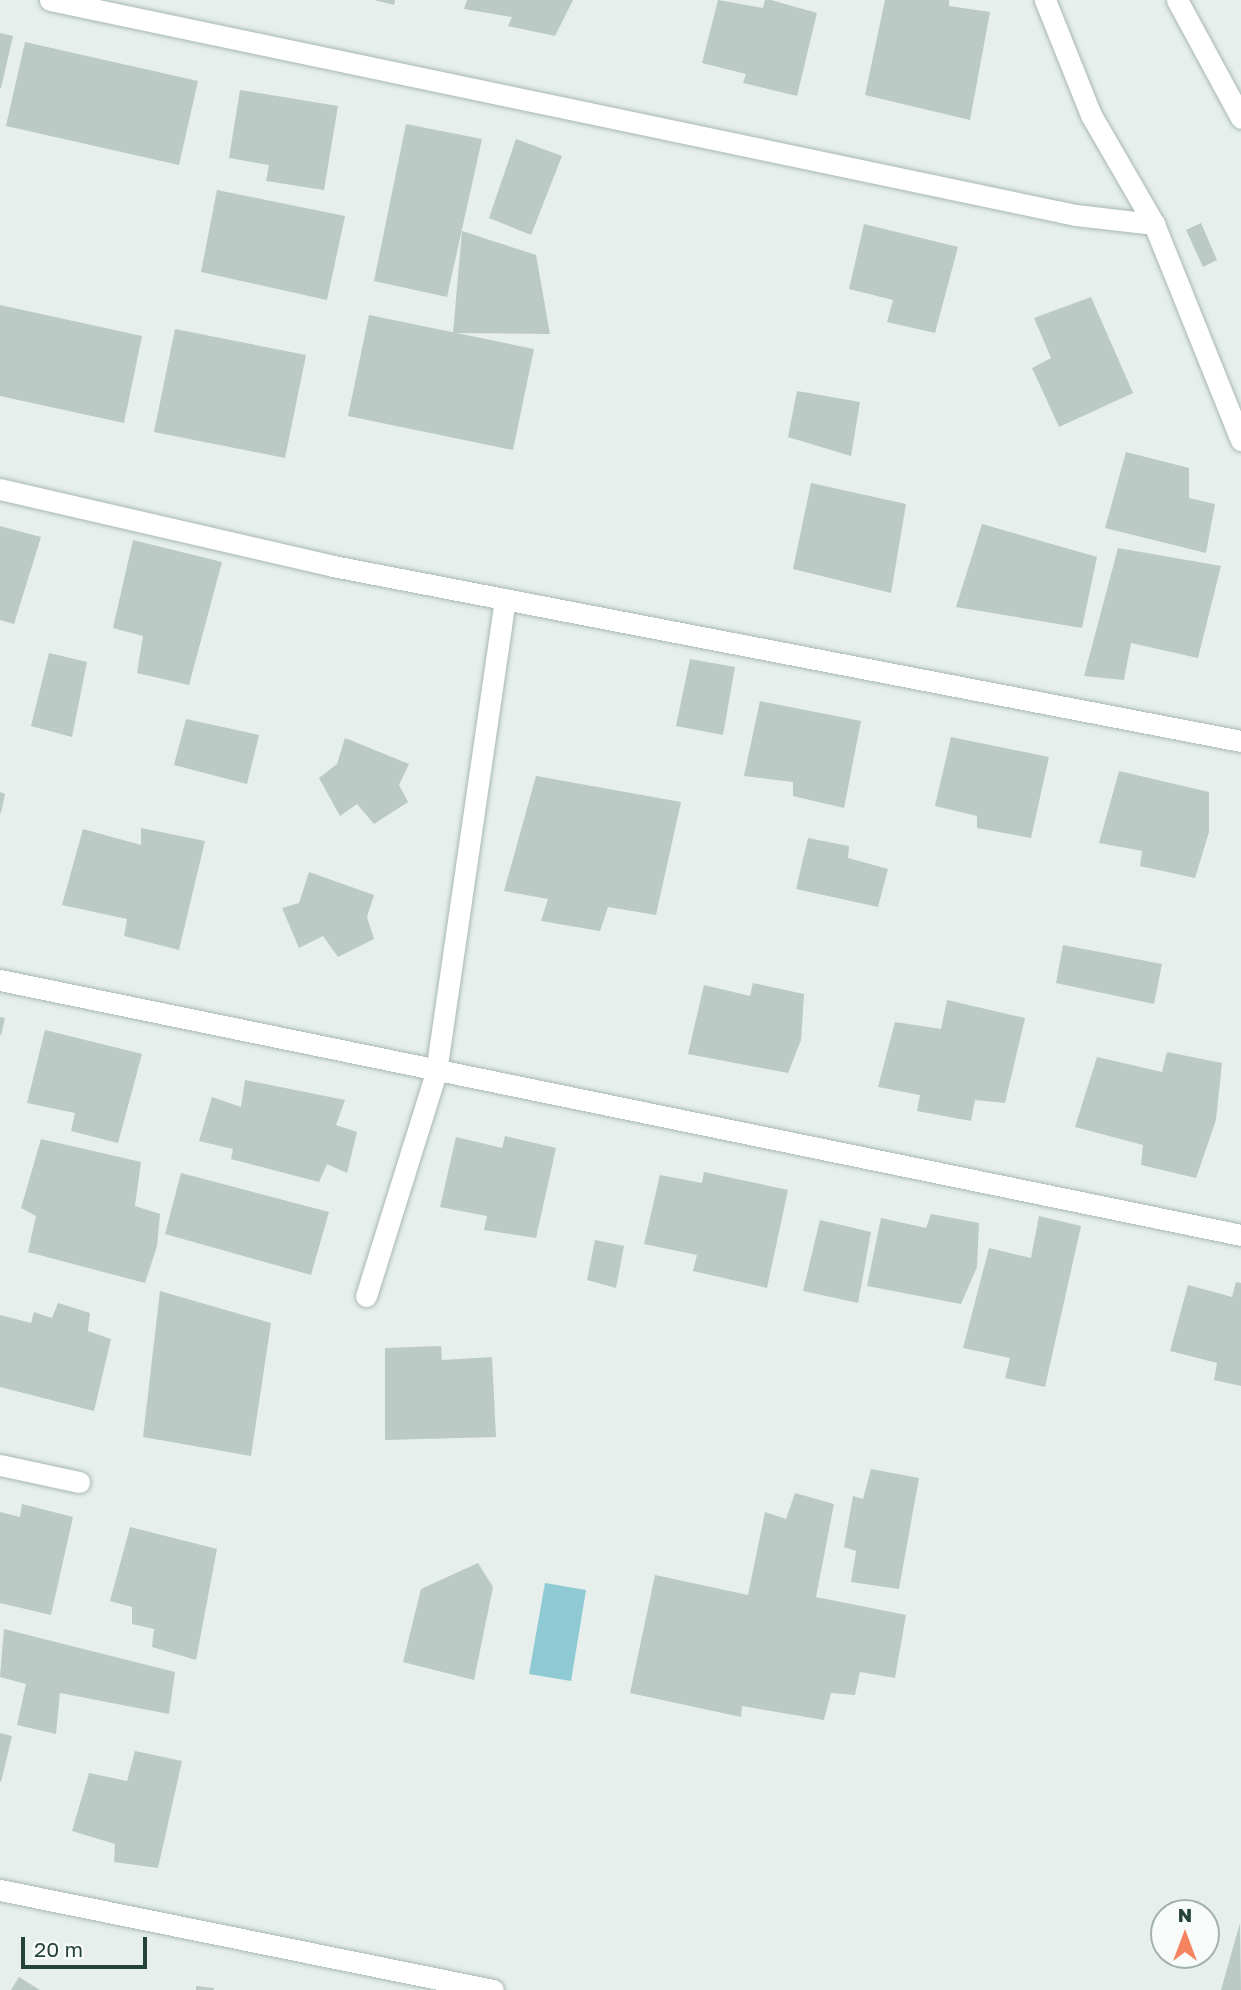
<!DOCTYPE html>
<style>
body{margin:0}
#map{position:relative;width:1241px;height:1990px;overflow:hidden;background:#e6efeb;font-family:"Golos Text",sans-serif}
div>[style]{position:absolute}
[style*='--x']{left:calc(var(--x)*1px);top:calc(var(--y)*1px);width:calc(var(--w)*1px);rotate:calc(var(--a)*1deg)}
.water>*{inset:0;background:#8ec9d4}
.building>*{inset:0;background:#bbcac4}
.roads{filter:drop-shadow(0 0 2px #a8b8b2) drop-shadow(0 0 2px #a8b8b2)}
.lane>*{height:21px;margin:-10.5px;padding:0 10.5px;transform-origin:10.5px;border-radius:10.5px;background:#fff}
.street>*{height:21px;margin:-10.5px;padding:0 10.5px;transform-origin:10.5px;border-radius:10.5px;background:#fff}
span{translate:-50% -50%;white-space:nowrap;text-align:center;line-height:1.15;-webkit-text-stroke:5px #f7fbf9;paint-order:stroke}
.north{position:absolute;left:1150px;top:1899px;width:70px;height:70px;box-sizing:border-box;background:#f7fbf9;border:2px solid #a3b1ad;border-radius:50%;rotate:0deg;font-size:19px;font-weight:700;line-height:28px;text-align:center;color:#24423a}
.north::after{content:'';display:block;margin:auto;width:24px;height:32px;background:#f4845f;clip-path:polygon(50% 0,100% 100%,50% 72%,0 100%)}
.scale{position:absolute;left:21px;top:1937px;width:126px;height:32px;box-sizing:border-box;border:4px solid #24423a;border-top:0;padding-left:9px;font-size:21px;line-height:24px;white-space:nowrap;color:#24423a;-webkit-text-stroke:5px #f7fbf9;paint-order:stroke}
</style>
<div id="map">
<div class="water">
<div style="clip-path:polygon(545px 1583px,586px 1590px,571px 1681px,529px 1674px)"></div>
</div>
<div class="building">
<div style="clip-path:polygon(374px 0,395px 0,394px 5px)"></div>
<div style="clip-path:polygon(467px 0,573px 0,555px 36px,508px 26px,512px 17px,464px 9px)"></div>
<div style="clip-path:polygon(718px 0,763px 8px,765px 0,771px 0,817px 13px,797px 96px,743px 83px,746px 74px,702px 63px)"></div>
<div style="clip-path:polygon(885px 0,949px 0,949px 6px,990px 12px,970px 120px,865px 95px)"></div>
<div style="clip-path:polygon(0 33px,13px 36px,1px 88px,0 88px)"></div>
<div style="clip-path:polygon(25px 42px,198px 81px,179px 165px,6px 126px)"></div>
<div style="clip-path:polygon(240px 90px,338px 106px,324px 190px,266px 181px,269px 165px,229px 158px)"></div>
<div style="clip-path:polygon(406px 124px,482px 139px,447px 297px,374px 281px)"></div>
<div style="clip-path:polygon(516px 139px,562px 156px,531px 235px,489px 218px)"></div>
<div style="clip-path:polygon(217px 190px,345px 216px,327px 300px,201px 272px)"></div>
<div style="clip-path:polygon(1201px 223px,1217px 260px,1203px 267px,1186px 230px)"></div>
<div style="clip-path:polygon(864px 224px,958px 247px,935px 333px,887px 322px,893px 300px,849px 289px)"></div>
<div style="clip-path:polygon(462px 231px,536px 255px,550px 334px,453px 333px)"></div>
<div style="clip-path:polygon(1091px 297px,1133px 393px,1059px 427px,1032px 368px,1051px 358px,1034px 318px)"></div>
<div style="clip-path:polygon(0 305px,142px 336px,124px 423px,0 396px)"></div>
<div style="clip-path:polygon(369px 315px,534px 349px,513px 450px,348px 416px)"></div>
<div style="clip-path:polygon(175px 329px,306px 355px,285px 458px,154px 432px)"></div>
<div style="clip-path:polygon(797px 391px,860px 402px,851px 456px,788px 437px)"></div>
<div style="clip-path:polygon(1126px 452px,1189px 468px,1189px 498px,1215px 504px,1206px 553px,1105px 528px)"></div>
<div style="clip-path:polygon(811px 483px,906px 504px,891px 593px,793px 569px)"></div>
<div style="clip-path:polygon(982px 524px,1097px 557px,1082px 628px,956px 607px)"></div>
<div style="clip-path:polygon(0 526px,41px 537px,14px 624px,0 620px)"></div>
<div style="clip-path:polygon(133px 540px,222px 562px,189px 685px,137px 673px,143px 636px,113px 628px)"></div>
<div style="clip-path:polygon(1118px 548px,1221px 566px,1198px 658px,1131px 643px,1124px 680px,1084px 676px)"></div>
<div style="clip-path:polygon(49px 653px,87px 662px,72px 737px,31px 726px)"></div>
<div style="clip-path:polygon(690px 659px,735px 667px,723px 735px,676px 726px)"></div>
<div style="clip-path:polygon(760px 701px,861px 721px,844px 808px,793px 796px,793px 782px,744px 776px)"></div>
<div style="clip-path:polygon(186px 719px,259px 735px,247px 784px,174px 765px)"></div>
<div style="clip-path:polygon(951px 737px,1049px 757px,1031px 838px,977px 828px,977px 816px,935px 806px)"></div>
<div style="clip-path:polygon(345px 738px,409px 764px,399px 785px,408px 802px,374px 824px,357px 804px,340px 816px,319px 778px,337px 764px)"></div>
<div style="clip-path:polygon(1119px 771px,1209px 792px,1209px 832px,1195px 878px,1140px 866px,1142px 851px,1099px 843px)"></div>
<div style="clip-path:polygon(536px 776px,681px 802px,656px 915px,608px 907px,600px 931px,541px 921px,548px 899px,504px 891px)"></div>
<div style="clip-path:polygon(0 792px,5px 794px,1px 813px,0 813px)"></div>
<div style="clip-path:polygon(141px 828px,205px 841px,179px 950px,124px 936px,127px 919px,62px 905px,83px 829px,141px 845px)"></div>
<div style="clip-path:polygon(808px 838px,849px 846px,848px 858px,888px 869px,878px 907px,796px 889px)"></div>
<div style="clip-path:polygon(309px 872px,374px 895px,367px 917px,374px 939px,338px 957px,323px 936px,299px 948px,282px 908px,299px 903px)"></div>
<div style="clip-path:polygon(1063px 945px,1162px 964px,1154px 1004px,1056px 983px)"></div>
<div style="clip-path:polygon(753px 983px,804px 994px,801px 1040px,788px 1073px,688px 1054px,704px 985px,750px 996px)"></div>
<div style="clip-path:polygon(947px 1000px,1025px 1018px,1005px 1103px,975px 1100px,971px 1121px,917px 1111px,920px 1095px,878px 1087px,895px 1022px,941px 1029px)"></div>
<div style="clip-path:polygon(0 1017px,5px 1018px,1px 1035px,0 1035px)"></div>
<div style="clip-path:polygon(45px 1030px,142px 1054px,118px 1143px,71px 1131px,75px 1113px,27px 1103px)"></div>
<div style="clip-path:polygon(1167px 1052px,1222px 1063px,1216px 1120px,1196px 1178px,1141px 1165px,1143px 1145px,1075px 1127px,1097px 1057px,1162px 1072px)"></div>
<div style="clip-path:polygon(245px 1080px,345px 1100px,336px 1125px,357px 1132px,347px 1173px,327px 1164px,319px 1182px,231px 1159px,233px 1149px,199px 1141px,212px 1097px,241px 1107px)"></div>
<div style="clip-path:polygon(505px 1136px,556px 1148px,536px 1238px,484px 1230px,487px 1216px,440px 1207px,456px 1137px,502px 1148px)"></div>
<div style="clip-path:polygon(41px 1139px,141px 1162px,135px 1206px,160px 1214px,157px 1246px,145px 1283px,28px 1252px,36px 1216px,21px 1208px)"></div>
<div style="clip-path:polygon(704px 1172px,788px 1190px,767px 1288px,693px 1271px,697px 1255px,644px 1244px,660px 1175px,702px 1183px)"></div>
<div style="clip-path:polygon(181px 1173px,329px 1212px,311px 1275px,165px 1234px)"></div>
<div style="clip-path:polygon(931px 1214px,979px 1223px,977px 1267px,961px 1304px,867px 1286px,881px 1218px,926px 1228px)"></div>
<div style="clip-path:polygon(1039px 1216px,1081px 1226px,1045px 1387px,1005px 1378px,1010px 1358px,963px 1348px,989px 1248px,1031px 1258px)"></div>
<div style="clip-path:polygon(820px 1220px,871px 1232px,858px 1303px,803px 1291px)"></div>
<div style="clip-path:polygon(595px 1240px,624px 1246px,616px 1288px,587px 1280px)"></div>
<div style="clip-path:polygon(1236px 1282px,1241px 1283px,1241px 1386px,1214px 1380px,1217px 1363px,1170px 1351px,1188px 1285px,1232px 1297px)"></div>
<div style="clip-path:polygon(160px 1291px,271px 1323px,251px 1456px,143px 1437px)"></div>
<div style="clip-path:polygon(58px 1303px,90px 1313px,88px 1331px,111px 1339px,94px 1411px,0 1387px,0 1315px,31px 1323px,34px 1312px,52px 1318px)"></div>
<div style="clip-path:polygon(441px 1346px,442px 1360px,492px 1357px,496px 1437px,385px 1440px,385px 1348px)"></div>
<div style="clip-path:polygon(871px 1469px,919px 1478px,899px 1589px,851px 1582px,856px 1551px,844px 1547px,853px 1496px,863px 1499px)"></div>
<div style="clip-path:polygon(795px 1493px,834px 1504px,816px 1597px,906px 1615px,895px 1678px,860px 1672px,855px 1695px,831px 1693px,824px 1720px,742px 1706px,741px 1717px,630px 1693px,655px 1575px,748px 1595px,765px 1512px,786px 1519px)"></div>
<div style="clip-path:polygon(22px 1504px,73px 1517px,51px 1615px,0 1603px,0 1512px,20px 1517px)"></div>
<div style="clip-path:polygon(130px 1527px,217px 1549px,196px 1660px,152px 1647px,154px 1629px,132px 1624px,132px 1607px,110px 1601px)"></div>
<div style="clip-path:polygon(478px 1563px,493px 1587px,474px 1680px,403px 1662px,421px 1589px)"></div>
<div style="clip-path:polygon(4px 1629px,175px 1672px,169px 1714px,60px 1693px,56px 1734px,17px 1725px,26px 1684px,0 1677px)"></div>
<div style="clip-path:polygon(0 1733px,12px 1736px,1px 1782px,0 1781px)"></div>
<div style="clip-path:polygon(135px 1751px,182px 1761px,158px 1868px,114px 1862px,115px 1844px,72px 1831px,89px 1773px,127px 1781px)"></div>
<div style="clip-path:polygon(1240px 1923px,1241px 1990px,1221px 1990px)"></div>
<div style="clip-path:polygon(19px 1977px,40px 1990px,11px 1990px)"></div>
<div style="clip-path:polygon(196px 1986px,214px 1988px,214px 1990px,196px 1990px)"></div>
</div>
<div class="roads">
<div class="lane">
<div style="--x:1177;--y:0;--w:134;--a:61.5"></div>
</div>
<div class="street">
<div style="--x:50;--y:0;--w:1048;--a:11.84"></div>
<div style="--x:1076;--y:215;--w:79;--a:6.6"></div>
<div style="--x:1045;--y:0;--w:124;--a:68.2"></div>
<div style="--x:1091;--y:115;--w:126;--a:60"></div>
<div style="--x:1154;--y:224;--w:233;--a:68.1"></div>
<div style="--x:0;--y:489;--w:342;--a:13"></div>
<div style="--x:333;--y:566;--w:925;--a:10.91"></div>
<div style="--x:0;--y:980;--w:1267;--a:11.61"></div>
<div style="--x:366;--y:1296;--w:235;--a:-72.6"></div>
<div style="--x:436;--y:1072;--w:478;--a:-81.7"></div>
<div style="--x:0;--y:1465;--w:81;--a:12.1"></div>
<div style="--x:0;--y:1890;--w:503;--a:11.47"></div>
</div>
</div>
<div class="north">N</div>
<div class="scale">20 m</div>
</div>
